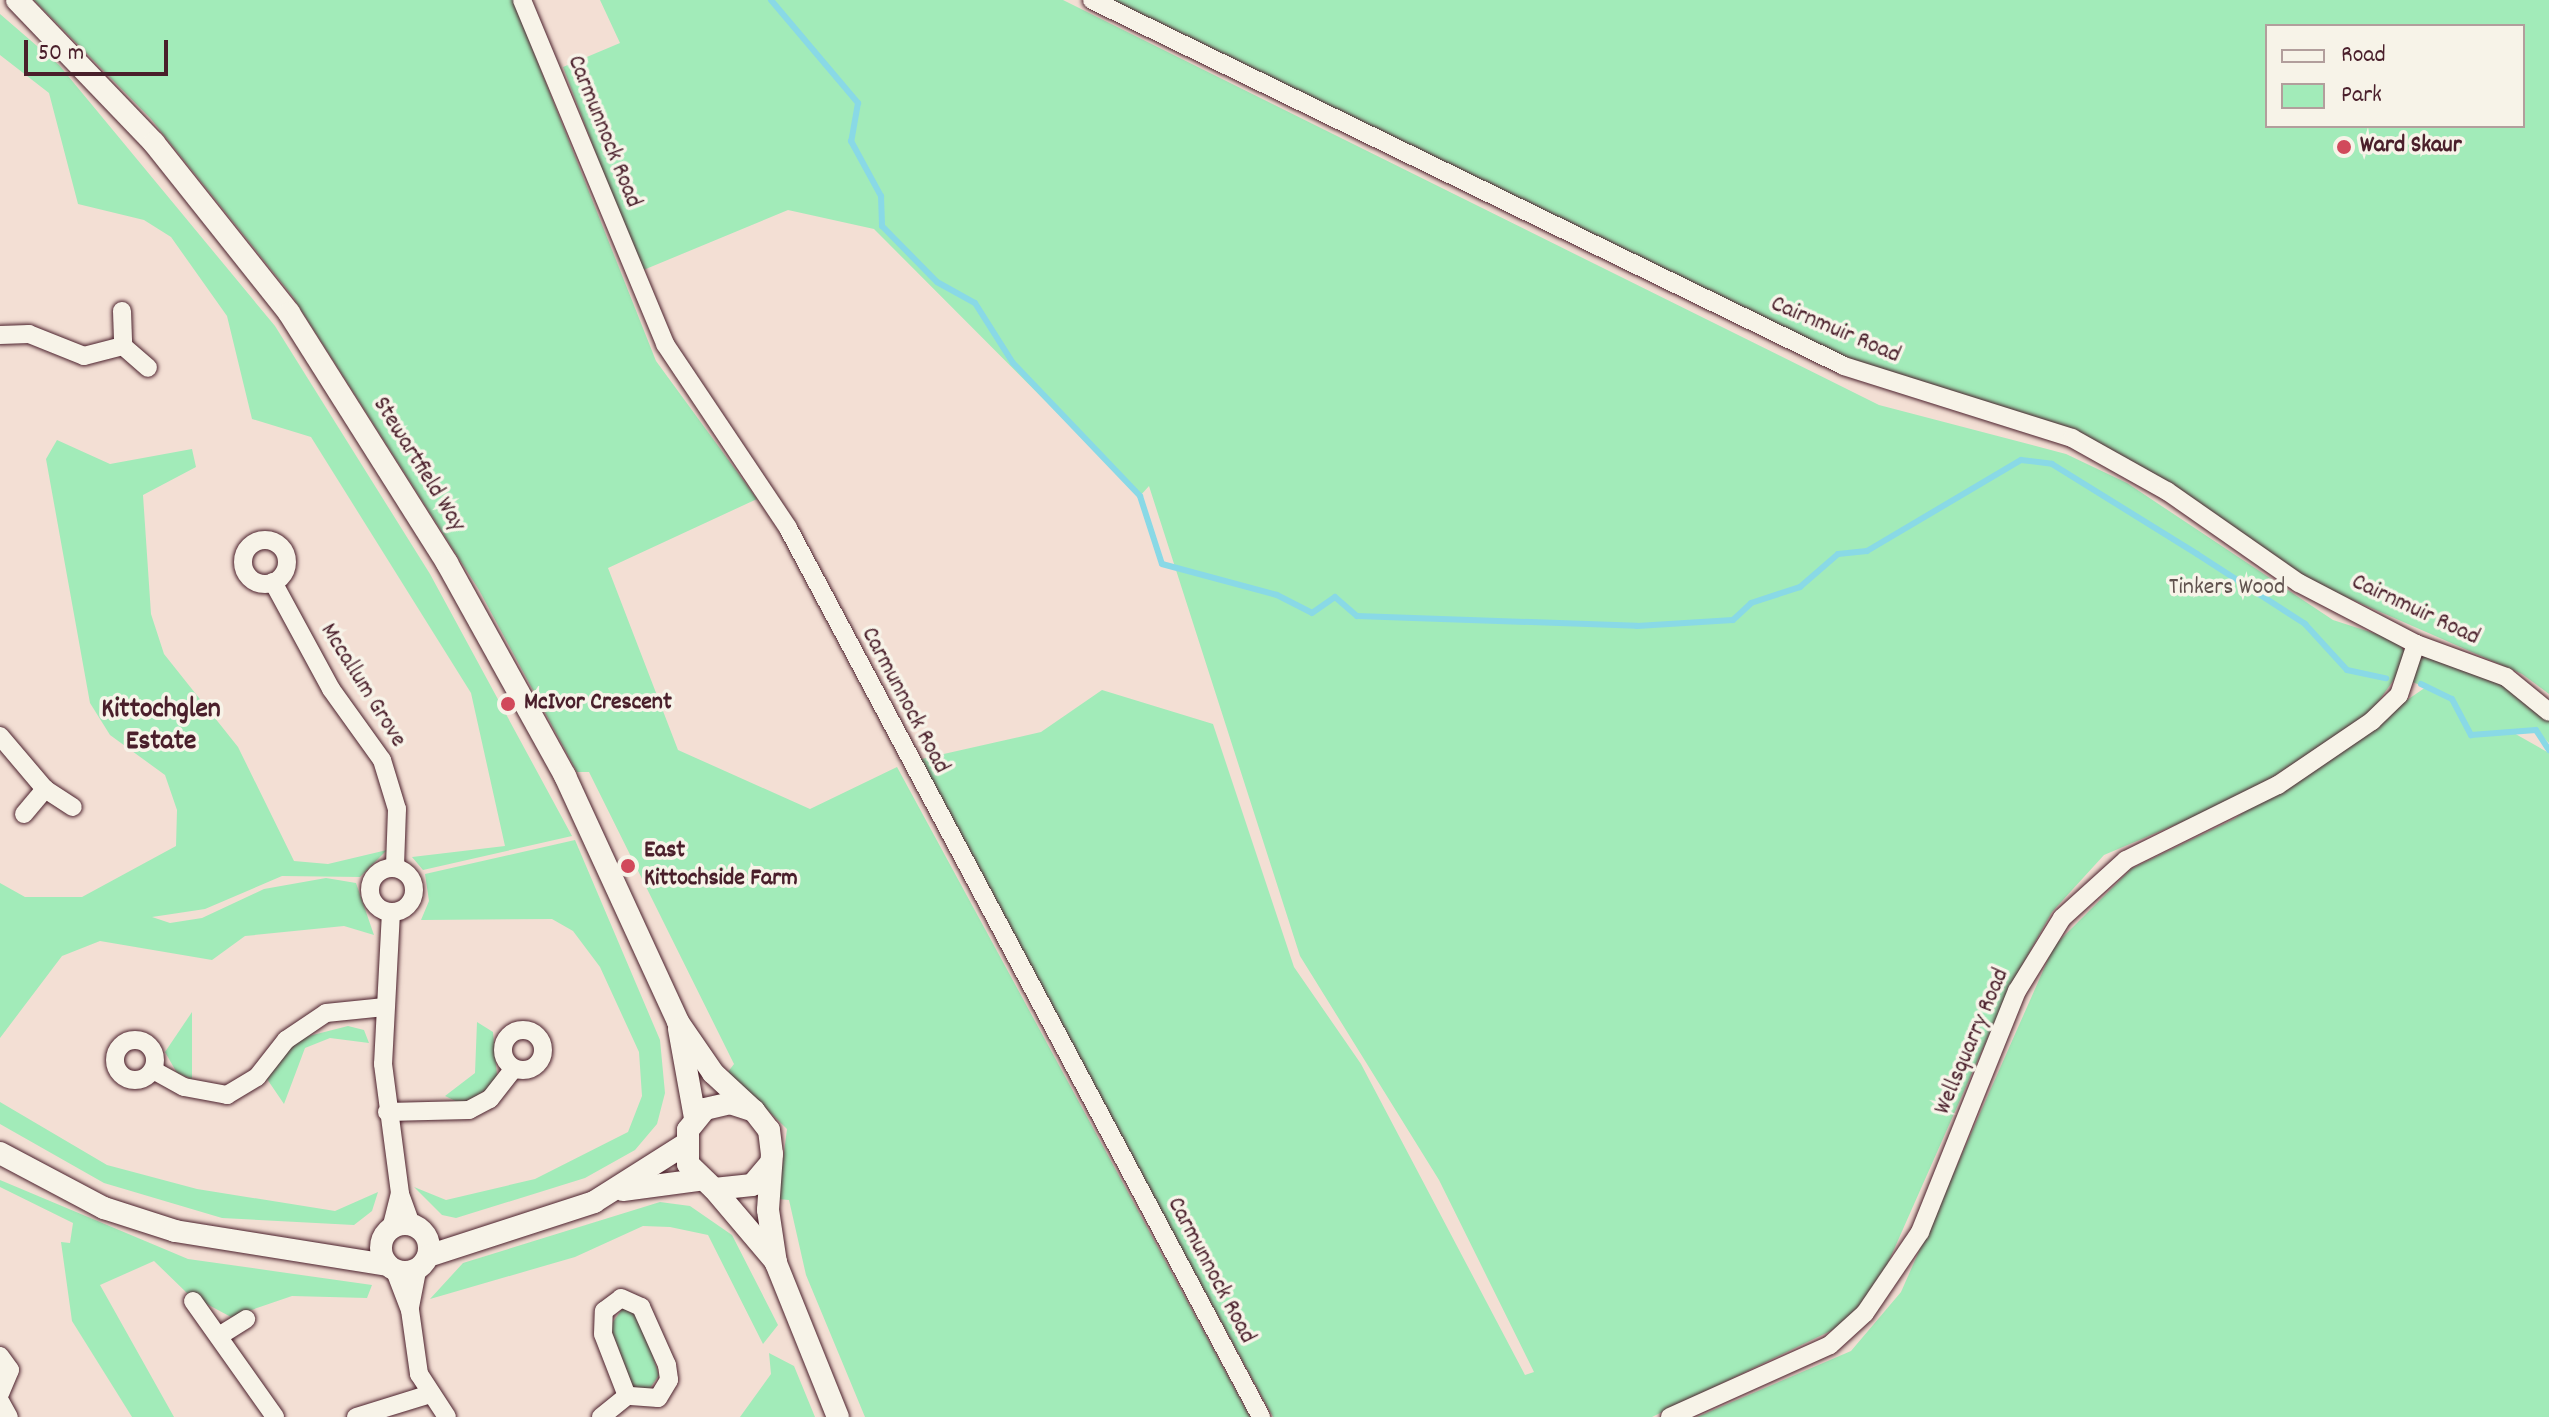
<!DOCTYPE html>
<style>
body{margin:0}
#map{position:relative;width:2549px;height:1417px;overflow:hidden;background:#f3dfd4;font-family:Dekko,sans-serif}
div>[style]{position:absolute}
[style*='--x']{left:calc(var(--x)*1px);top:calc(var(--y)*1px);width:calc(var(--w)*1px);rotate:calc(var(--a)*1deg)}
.green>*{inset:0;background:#a2ebb9}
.stream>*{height:6px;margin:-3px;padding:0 3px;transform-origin:3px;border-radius:3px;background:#89d9e6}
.roads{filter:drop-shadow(0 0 2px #4a1f2b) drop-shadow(0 0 2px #4a1f2b)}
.minor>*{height:18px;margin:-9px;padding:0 9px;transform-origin:9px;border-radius:9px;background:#f7f3e8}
.minor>.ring{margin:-9px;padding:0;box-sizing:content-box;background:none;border:18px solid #f7f3e8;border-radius:50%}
.tertiary>*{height:22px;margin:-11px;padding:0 11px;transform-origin:11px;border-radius:11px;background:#f7f3e8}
.tertiary>.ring{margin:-11px;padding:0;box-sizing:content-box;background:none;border:22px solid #f7f3e8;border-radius:50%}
.dots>*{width:22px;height:22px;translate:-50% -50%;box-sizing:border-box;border:4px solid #f7f3e8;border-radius:50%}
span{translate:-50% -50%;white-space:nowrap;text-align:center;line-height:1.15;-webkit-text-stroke:7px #f7f3e8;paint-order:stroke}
.street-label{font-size:24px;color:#4a1f2b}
.poi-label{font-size:24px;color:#4a1f2b;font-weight:700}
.left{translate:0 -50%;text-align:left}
.park-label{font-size:24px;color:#60524e}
.quarter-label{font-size:28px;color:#4a1f2b;font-weight:700}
.legend{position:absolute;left:2265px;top:24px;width:260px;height:104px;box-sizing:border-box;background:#f7f3e8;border:2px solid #b29e9c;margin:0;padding:10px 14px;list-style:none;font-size:24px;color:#4a1f2b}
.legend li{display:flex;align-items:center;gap:16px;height:40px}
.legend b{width:40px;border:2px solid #b29e9c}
.scale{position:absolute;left:24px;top:40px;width:144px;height:36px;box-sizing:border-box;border:4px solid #4a1f2b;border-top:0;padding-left:10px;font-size:24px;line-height:28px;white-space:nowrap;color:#4a1f2b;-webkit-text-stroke:6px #f7f3e8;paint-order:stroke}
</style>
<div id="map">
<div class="green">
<div style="clip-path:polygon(34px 0,513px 0,656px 361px,757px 499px,608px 568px,678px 750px,810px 809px,897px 767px,1250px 1417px,865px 1417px,806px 1275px,789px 1200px,778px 1199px,787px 1129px,728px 1072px,734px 1064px,589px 772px,577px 772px,479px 590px,293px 297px,151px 119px)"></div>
<div style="clip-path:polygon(600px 0,1063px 0,1879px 405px,2066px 454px,2127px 483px,2333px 620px,2395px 640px,2407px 653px,2400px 671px,2371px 712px,2248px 794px,2104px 855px,2052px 912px,2011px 985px,1880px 1281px,1845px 1324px,1652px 1417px,1273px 1417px,917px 760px,1041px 732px,1102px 690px,1213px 724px,1294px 967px,1361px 1064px,1525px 1375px,1534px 1372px,1439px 1180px,1300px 956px,1149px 486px,1140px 496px,874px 229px,788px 210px,641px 271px,563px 67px,620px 43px)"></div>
<div style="clip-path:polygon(evenodd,1113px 0,2549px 0,2549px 694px,2522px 674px,2296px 575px,2136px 465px,1922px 396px,1113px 0,2267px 26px,2523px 26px,2523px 126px,2267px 126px,2267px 26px)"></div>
<div style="clip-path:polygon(0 14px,59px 65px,275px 326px,430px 574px,572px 836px,423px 870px,412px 857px,505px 846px,471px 693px,311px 437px,252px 419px,227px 316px,171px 237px,144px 220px,78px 204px,49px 93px,0 55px)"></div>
<div style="clip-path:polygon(57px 440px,110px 464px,192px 449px,196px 467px,143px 495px,151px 614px,164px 654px,238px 747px,294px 861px,328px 864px,387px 850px,360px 877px,282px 876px,205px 909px,152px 917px,170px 923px,202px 918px,264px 889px,326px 878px,356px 883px,374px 935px,344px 926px,245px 936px,212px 960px,100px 941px,62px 956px,0 1038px,0 883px,25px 897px,82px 897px,176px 846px,177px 810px,165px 775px,110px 735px,90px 703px,46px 459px)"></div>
<div style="clip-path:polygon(2423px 646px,2506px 677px,2549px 712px,2549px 743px,2536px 730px,2512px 732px,2549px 753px,2549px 1417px,1697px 1417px,1851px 1351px,1901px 1292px,2054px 946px,2131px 869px,2234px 819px,2426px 687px,2412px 682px)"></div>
<div style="clip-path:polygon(575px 840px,660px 1040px,665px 1093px,657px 1124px,635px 1150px,585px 1178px,456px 1218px,442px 1215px,414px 1187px,446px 1200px,535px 1179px,628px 1132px,642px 1096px,639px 1052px,600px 967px,573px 931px,552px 919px,421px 920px,429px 901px,425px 874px)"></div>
<div style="clip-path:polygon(192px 1012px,192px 1079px,177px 1073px,165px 1052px)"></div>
<div style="clip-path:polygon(477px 1022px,493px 1032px,497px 1075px,493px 1086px,462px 1104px,445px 1096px,475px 1073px)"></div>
<div style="clip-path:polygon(348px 1026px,364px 1030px,369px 1043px,330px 1038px,305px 1048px,284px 1104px,267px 1079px,297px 1039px)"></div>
<div style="clip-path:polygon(0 1102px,107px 1165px,197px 1189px,335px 1211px,378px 1192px,372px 1211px,354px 1225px,222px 1218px,104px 1183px,0 1124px)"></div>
<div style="clip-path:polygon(0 1180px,188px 1259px,372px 1285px,367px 1298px,292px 1296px,231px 1317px,188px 1294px,154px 1261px,100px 1285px,174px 1417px,132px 1417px,72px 1321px,61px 1242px,70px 1243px,73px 1223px,0 1187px)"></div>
<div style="clip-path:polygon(660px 1202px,690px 1206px,732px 1235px,778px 1325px,763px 1344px,708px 1235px,670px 1227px,643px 1226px,575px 1257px,430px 1299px,463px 1263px)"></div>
<div style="clip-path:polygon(623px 1308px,639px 1315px,659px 1375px,648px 1391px,633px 1387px,610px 1326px)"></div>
<div style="clip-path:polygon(769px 1353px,794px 1366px,815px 1417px,740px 1417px,771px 1374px)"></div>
</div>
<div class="stream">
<div style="--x:771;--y:0;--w:135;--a:49.8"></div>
<div style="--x:858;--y:103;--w:39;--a:100"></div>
<div style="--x:851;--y:141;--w:63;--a:61.4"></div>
<div style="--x:881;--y:196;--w:30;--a:88"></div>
<div style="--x:882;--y:226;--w:78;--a:45.5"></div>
<div style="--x:937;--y:282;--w:43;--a:28.9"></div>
<div style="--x:975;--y:303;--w:71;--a:57.7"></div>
<div style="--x:1013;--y:363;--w:184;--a:46.3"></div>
<div style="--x:1140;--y:496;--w:71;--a:72.1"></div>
<div style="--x:1162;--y:564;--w:119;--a:15.1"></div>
<div style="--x:1277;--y:595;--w:39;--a:27"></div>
<div style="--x:1312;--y:613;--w:28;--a:-35"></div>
<div style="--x:1335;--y:597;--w:29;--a:41"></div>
<div style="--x:1357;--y:616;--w:280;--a:2"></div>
<div style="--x:1637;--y:626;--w:96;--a:-3.6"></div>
<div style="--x:1733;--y:620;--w:25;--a:-43"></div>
<div style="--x:1751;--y:603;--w:52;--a:-18.1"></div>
<div style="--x:1800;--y:587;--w:50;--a:-41"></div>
<div style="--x:1838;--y:554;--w:29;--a:-6"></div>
<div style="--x:1867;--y:551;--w:179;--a:-30.6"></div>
<div style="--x:2021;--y:460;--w:31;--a:7"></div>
<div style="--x:2052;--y:464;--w:171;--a:31.8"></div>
<div style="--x:2197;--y:554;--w:129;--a:32.9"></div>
<div style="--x:2305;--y:624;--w:62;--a:47.6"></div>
<div style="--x:2347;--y:670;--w:40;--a:12"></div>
<div style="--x:2421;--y:684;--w:34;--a:26"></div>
<div style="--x:2452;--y:699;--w:41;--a:62.2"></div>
<div style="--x:2471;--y:735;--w:65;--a:-4.4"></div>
<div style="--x:2536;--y:730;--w:24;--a:57"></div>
</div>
<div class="roads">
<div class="minor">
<div style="--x:522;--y:0;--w:373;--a:67.4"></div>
<div style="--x:665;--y:344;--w:221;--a:56.2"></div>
<div style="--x:788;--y:528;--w:1007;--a:61.98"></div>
<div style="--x:1092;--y:0;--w:836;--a:25.95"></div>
<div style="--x:1844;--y:366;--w:239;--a:17.5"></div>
<div style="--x:2072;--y:438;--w:109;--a:29.2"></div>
<div style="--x:2167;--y:491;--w:161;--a:34.9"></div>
<div style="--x:2299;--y:583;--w:132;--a:27.5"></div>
<div style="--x:2416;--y:644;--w:96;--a:20.1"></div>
<div style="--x:2506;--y:677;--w:55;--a:39.1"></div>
<div style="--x:122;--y:311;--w:35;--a:88"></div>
<div style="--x:123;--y:346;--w:33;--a:41"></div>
<div style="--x:0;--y:335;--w:29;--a:-2"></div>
<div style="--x:29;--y:334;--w:59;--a:21.8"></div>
<div style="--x:84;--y:356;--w:40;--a:-14.4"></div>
<div class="ring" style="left:243px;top:540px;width:26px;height:26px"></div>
<div style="--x:273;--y:582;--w:122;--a:61.5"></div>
<div style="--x:331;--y:689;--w:87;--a:54.3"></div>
<div style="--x:382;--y:760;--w:51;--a:73"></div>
<div style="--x:397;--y:809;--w:58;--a:92"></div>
<div style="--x:0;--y:736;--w:70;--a:49.7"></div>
<div style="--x:45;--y:789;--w:33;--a:33"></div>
<div style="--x:24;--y:814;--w:33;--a:-50"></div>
<div class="ring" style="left:370px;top:868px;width:26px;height:26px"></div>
<div style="--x:391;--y:912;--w:152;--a:93"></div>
<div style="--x:383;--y:1064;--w:131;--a:82.5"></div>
<div style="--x:400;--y:1194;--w:33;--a:70"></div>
<div class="ring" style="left:503px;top:1030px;width:22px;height:22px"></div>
<div class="ring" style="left:115px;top:1040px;width:22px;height:22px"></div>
<div style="--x:153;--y:1070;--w:35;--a:29"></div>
<div style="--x:184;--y:1087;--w:44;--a:10.5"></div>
<div style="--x:227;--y:1095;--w:35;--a:-31"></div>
<div style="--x:257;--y:1077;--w:47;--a:-51.9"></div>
<div style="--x:286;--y:1040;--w:48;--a:-34"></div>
<div style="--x:326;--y:1013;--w:59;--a:-5.8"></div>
<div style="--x:387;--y:1112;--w:82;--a:-1.4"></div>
<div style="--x:469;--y:1110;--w:24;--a:-28"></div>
<div style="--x:490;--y:1099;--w:39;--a:-52"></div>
<div style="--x:391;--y:1229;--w:36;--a:-76"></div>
<div style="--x:395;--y:1271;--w:42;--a:69"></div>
<div style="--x:410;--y:1310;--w:65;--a:82"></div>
<div style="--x:419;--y:1374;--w:51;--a:56.9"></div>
<div style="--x:621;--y:1298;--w:22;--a:24"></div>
<div style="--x:641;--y:1307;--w:64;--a:65.9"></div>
<div style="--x:667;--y:1365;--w:15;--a:82"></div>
<div style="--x:669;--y:1380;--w:21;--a:121"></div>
<div style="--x:658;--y:1398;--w:31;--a:-176"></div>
<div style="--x:627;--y:1396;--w:66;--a:-111.2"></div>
<div style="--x:603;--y:1334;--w:23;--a:-88"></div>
<div style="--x:604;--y:1311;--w:21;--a:-37"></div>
<div style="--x:193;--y:1301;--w:142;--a:54.7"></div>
<div style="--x:410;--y:1307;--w:38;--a:-79"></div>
<div style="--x:219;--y:1336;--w:32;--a:-32"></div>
<div style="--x:0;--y:1356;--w:17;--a:54"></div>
<div style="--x:10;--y:1370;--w:25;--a:113"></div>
<div style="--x:0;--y:1401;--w:18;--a:61"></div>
<div style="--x:356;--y:1417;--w:74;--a:-17.2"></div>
<div style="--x:601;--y:1417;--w:33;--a:-39"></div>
<div style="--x:1670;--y:1417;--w:175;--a:-24.2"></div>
<div style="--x:1830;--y:1345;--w:47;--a:-42.4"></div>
<div style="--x:1865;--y:1313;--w:98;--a:-55.8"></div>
<div style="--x:1920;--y:1232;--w:260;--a:-68.1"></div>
<div style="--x:2017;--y:991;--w:86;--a:-58.3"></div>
<div style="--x:2062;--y:918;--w:86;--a:-42.2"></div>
<div style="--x:2126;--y:860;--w:169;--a:-26.3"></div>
<div style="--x:2278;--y:785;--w:114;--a:-34.2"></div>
<div style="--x:2372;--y:721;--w:37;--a:-44"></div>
<div style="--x:2399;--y:695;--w:54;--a:-71.6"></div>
</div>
<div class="tertiary">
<div style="--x:17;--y:0;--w:198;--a:46.2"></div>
<div style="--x:154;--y:143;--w:217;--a:51.5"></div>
<div style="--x:289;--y:313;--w:296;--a:57.7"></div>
<div style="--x:447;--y:563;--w:244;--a:61"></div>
<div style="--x:565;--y:776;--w:271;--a:65.3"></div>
<div style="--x:678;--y:1022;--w:62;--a:55.5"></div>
<div style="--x:713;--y:1073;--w:56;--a:42.8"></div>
<div style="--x:679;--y:1029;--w:90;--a:79.8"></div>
<div style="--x:0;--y:1153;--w:118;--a:27.9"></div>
<div style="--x:104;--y:1208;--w:75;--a:17.9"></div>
<div style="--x:175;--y:1231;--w:215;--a:9.1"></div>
<div style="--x:769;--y:1165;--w:26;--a:130"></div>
<div style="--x:752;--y:1185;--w:38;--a:174"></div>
<div style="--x:714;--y:1189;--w:36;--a:-136"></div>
<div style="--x:688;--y:1164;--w:34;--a:-90"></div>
<div style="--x:688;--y:1130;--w:27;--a:-51"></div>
<div style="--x:705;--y:1109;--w:26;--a:-13"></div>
<div style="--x:730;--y:1103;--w:25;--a:18"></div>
<div style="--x:754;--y:1111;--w:24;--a:52"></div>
<div style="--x:769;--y:1130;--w:24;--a:83"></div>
<div style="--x:772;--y:1154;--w:56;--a:94.1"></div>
<div style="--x:768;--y:1210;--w:54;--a:81.4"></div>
<div style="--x:776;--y:1263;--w:166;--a:68.1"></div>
<div style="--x:714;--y:1189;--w:96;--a:49.7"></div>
<div style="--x:623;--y:1190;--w:77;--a:-7.5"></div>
<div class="ring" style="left:381px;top:1224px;width:26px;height:26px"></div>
<div style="--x:428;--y:1256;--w:175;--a:-18"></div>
<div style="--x:594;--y:1202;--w:107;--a:-32.3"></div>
</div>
</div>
<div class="dots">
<div style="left:2344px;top:147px;background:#d1495b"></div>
<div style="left:508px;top:704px;background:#d1495b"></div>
<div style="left:628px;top:866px;background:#d1495b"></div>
</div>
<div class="street-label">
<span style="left:603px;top:132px;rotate:68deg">Carmunnock Road</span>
<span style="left:1835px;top:331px;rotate:23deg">Cairnmuir Road</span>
<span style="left:418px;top:465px;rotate:58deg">Stewartfield Way</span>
<span style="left:2415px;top:611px;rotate:25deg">Cairnmuir Road</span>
<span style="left:362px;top:686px;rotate:58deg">Mccallum Grove</span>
<span style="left:904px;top:701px;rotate:62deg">Carmunnock Road</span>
<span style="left:1973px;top:1042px;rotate:-67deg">Wellsquarry Road</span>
<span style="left:1210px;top:1271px;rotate:62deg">Carmunnock Road</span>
</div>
<div class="poi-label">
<span class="left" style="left:2360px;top:147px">Ward Skaur</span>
<span class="left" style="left:524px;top:704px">McIvor Crescent</span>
<span class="left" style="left:644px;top:866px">East<br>Kittochside Farm</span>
</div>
<div class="park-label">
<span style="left:2227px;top:589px">Tinkers Wood</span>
</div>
<div class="quarter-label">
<span style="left:161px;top:727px">Kittochglen<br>Estate</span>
</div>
<ul class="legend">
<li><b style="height:10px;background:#f7f3e8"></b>Road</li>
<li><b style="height:22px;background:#a2ebb9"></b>Park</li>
</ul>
<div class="scale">50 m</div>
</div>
